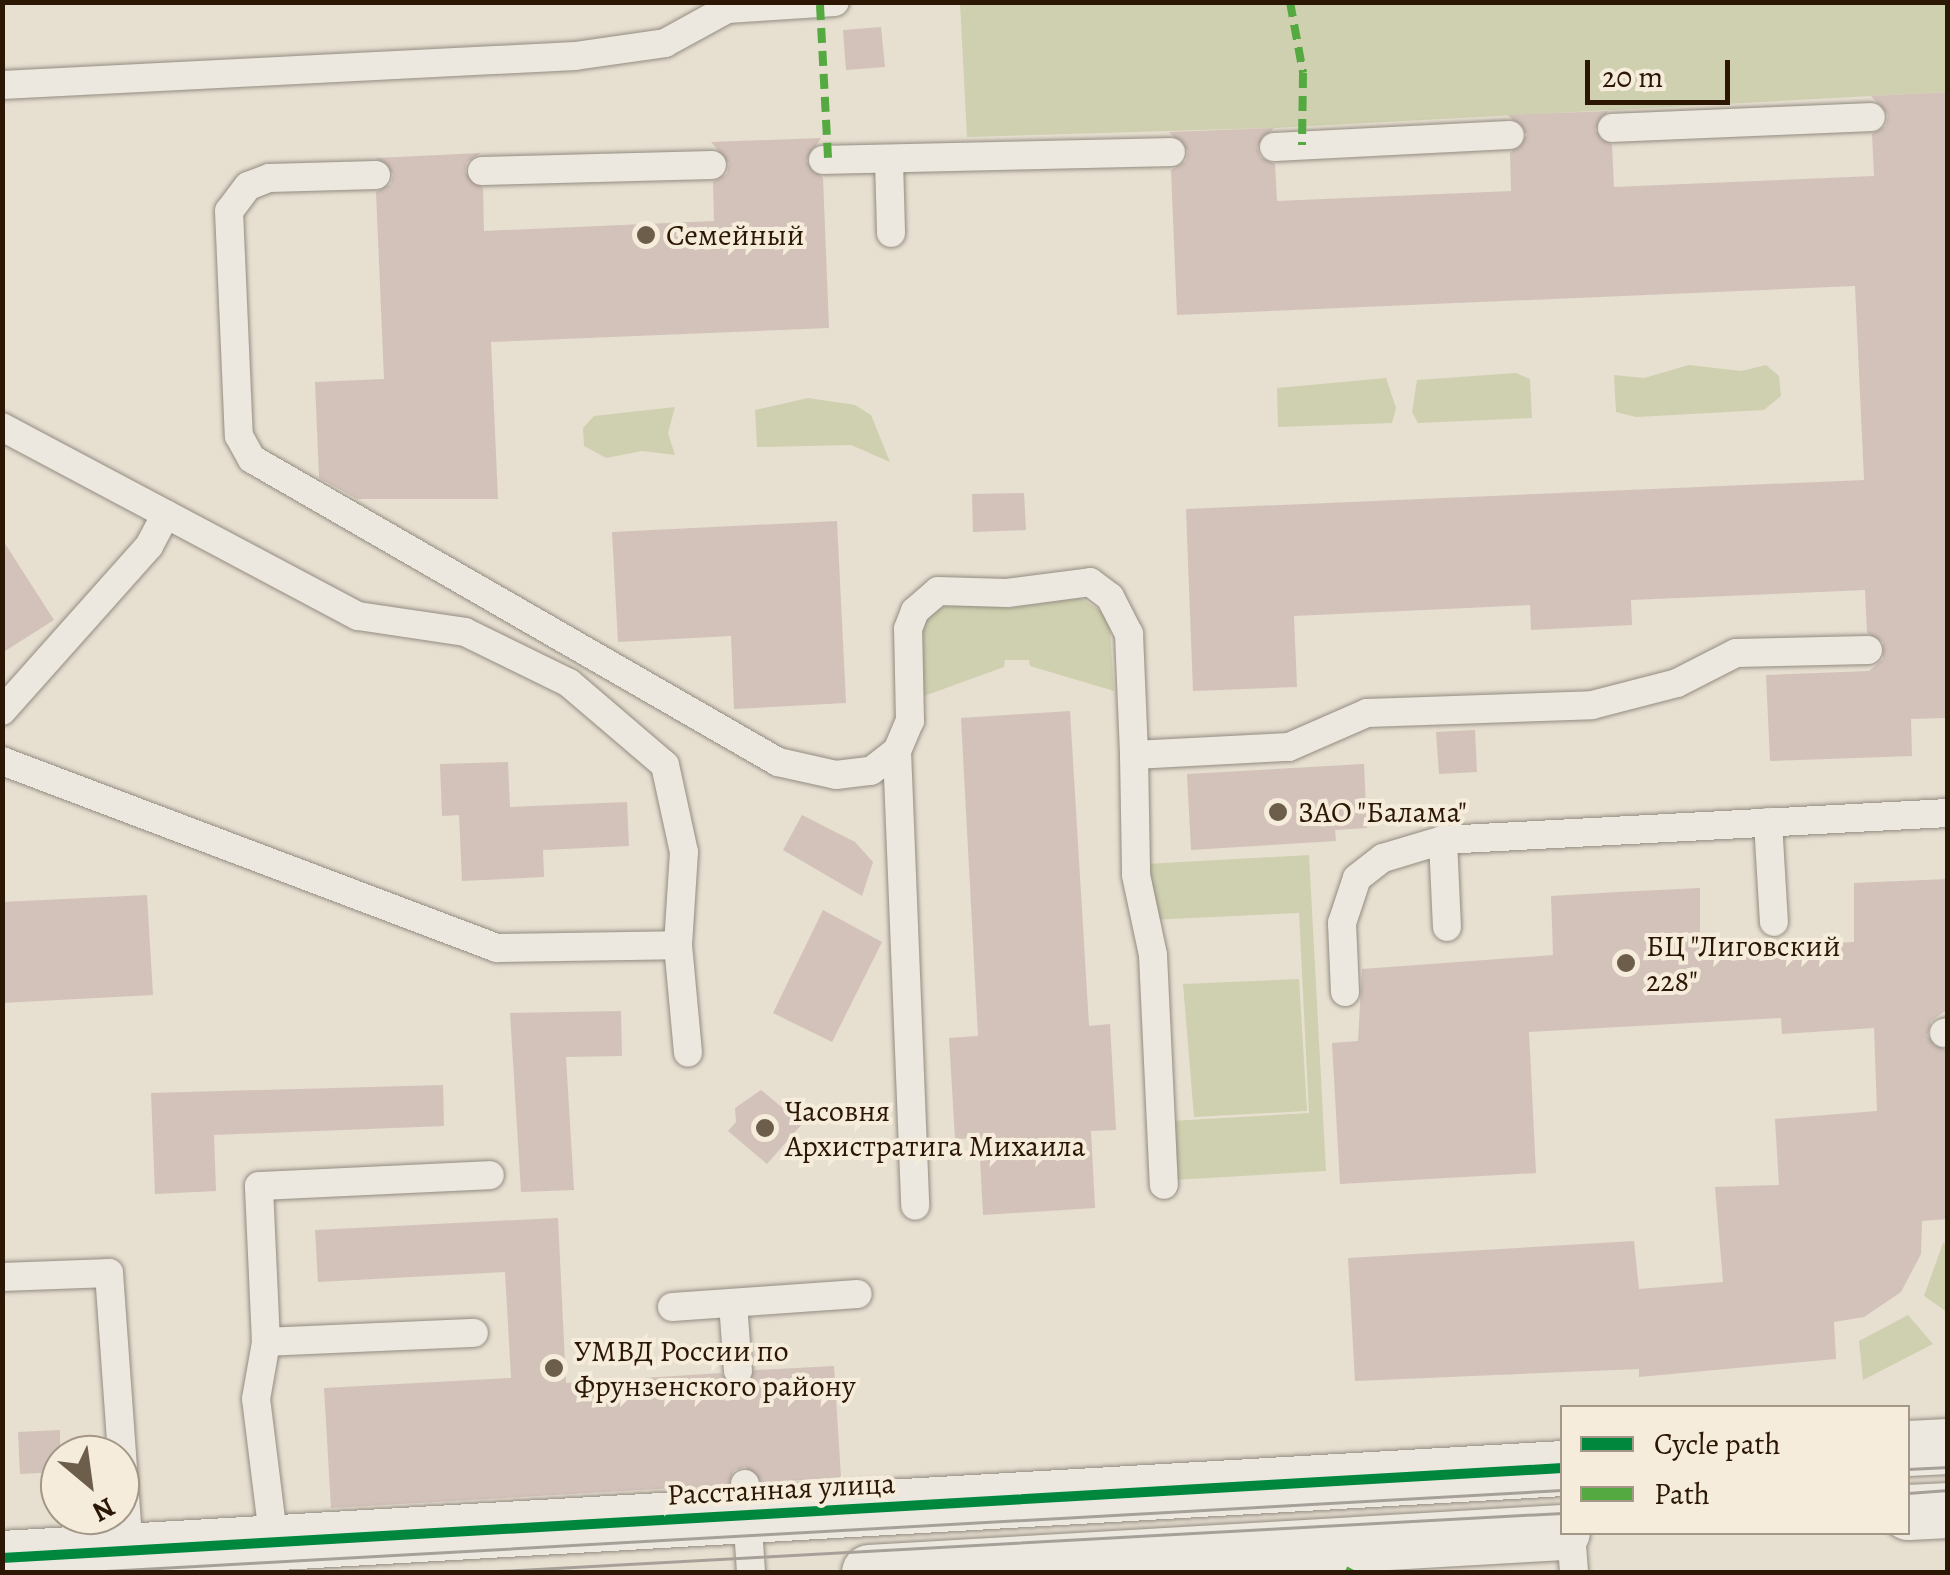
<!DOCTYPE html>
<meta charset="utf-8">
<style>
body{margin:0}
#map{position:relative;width:1950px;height:1575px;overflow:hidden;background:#e7dfd0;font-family:Alegreya,serif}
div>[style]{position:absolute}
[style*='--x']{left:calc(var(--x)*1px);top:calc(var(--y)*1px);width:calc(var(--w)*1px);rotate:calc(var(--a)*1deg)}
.green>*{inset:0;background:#cfd0af}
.building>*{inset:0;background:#d3c2b9}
.roads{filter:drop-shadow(0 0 2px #938c81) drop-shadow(0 0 2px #938c81)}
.lane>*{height:28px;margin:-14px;padding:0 14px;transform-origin:14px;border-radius:14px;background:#ece8e0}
.street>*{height:55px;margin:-27.5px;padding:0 27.5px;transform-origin:27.5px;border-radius:27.5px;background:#ece8e0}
.secondary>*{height:55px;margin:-27.5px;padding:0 27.5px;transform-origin:27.5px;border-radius:27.5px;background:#ece8e0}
.tram>*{height:2.5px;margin:-1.25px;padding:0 1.25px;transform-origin:1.25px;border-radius:1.25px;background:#a6a099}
.quiet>*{height:8px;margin-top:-4px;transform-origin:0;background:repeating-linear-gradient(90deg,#54a940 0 15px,transparent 0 23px)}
.cycleway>*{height:10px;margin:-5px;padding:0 5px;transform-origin:5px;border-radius:5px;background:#00873e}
.dots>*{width:28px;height:28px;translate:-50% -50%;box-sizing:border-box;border:5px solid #f5ecdb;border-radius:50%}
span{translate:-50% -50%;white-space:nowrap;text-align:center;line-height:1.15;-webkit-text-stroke:8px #f5ecdb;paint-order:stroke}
.poi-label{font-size:30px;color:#2b1703}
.left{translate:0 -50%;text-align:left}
.street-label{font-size:30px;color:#2b1703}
.frame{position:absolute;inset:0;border:5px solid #2b1703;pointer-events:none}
.legend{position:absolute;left:1560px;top:1405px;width:350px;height:130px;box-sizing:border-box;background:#f5ecdb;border:2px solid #a49785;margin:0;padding:12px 18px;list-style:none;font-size:30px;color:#2b1703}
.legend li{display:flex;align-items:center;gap:20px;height:50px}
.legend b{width:50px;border:2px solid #a49785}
.north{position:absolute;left:40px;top:1435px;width:100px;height:100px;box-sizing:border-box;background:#f5ecdb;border:2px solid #a49785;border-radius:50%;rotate:151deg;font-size:28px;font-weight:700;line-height:40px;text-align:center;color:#2b1703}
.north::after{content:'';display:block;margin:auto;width:35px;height:45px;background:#6d5d4b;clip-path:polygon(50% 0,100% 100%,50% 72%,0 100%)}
.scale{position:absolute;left:1585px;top:60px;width:145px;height:45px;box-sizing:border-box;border:5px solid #2b1703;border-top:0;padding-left:12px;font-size:30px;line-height:35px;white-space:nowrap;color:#2b1703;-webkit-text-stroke:8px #f5ecdb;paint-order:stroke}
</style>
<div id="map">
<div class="green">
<div style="clip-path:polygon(960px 3px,1947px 3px,1947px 92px,1274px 128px,967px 137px)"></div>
<div style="clip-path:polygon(1689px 365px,1741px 371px,1766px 365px,1779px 376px,1781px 396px,1764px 410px,1636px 417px,1616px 412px,1614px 375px,1644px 378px)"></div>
<div style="clip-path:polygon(1516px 373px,1530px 379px,1532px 418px,1418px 423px,1412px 412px,1417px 380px)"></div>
<div style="clip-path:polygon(1386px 378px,1396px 408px,1392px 423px,1278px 427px,1277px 388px)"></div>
<div style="clip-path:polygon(808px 398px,855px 405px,871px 415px,890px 462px,851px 445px,757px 447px,755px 410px)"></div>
<div style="clip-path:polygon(675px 407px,668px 433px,675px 455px,642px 451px,606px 458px,584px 446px,583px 428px,594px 416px)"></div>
<div style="clip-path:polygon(1080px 598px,1109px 616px,1114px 691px,1030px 666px,1029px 660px,1005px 660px,1004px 667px,924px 696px,922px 631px,929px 615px,949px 604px,1011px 608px)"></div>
<div style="clip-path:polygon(1309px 855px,1326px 1171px,1173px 1180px,1170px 1121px,1309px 1113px,1299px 913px,1149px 920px,1146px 864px)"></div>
<div style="clip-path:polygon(1299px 979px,1307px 1111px,1194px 1117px,1183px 984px)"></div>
<div style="clip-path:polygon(1943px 1243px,1947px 1244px,1947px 1312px,1924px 1296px)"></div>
<div style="clip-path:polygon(1908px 1315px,1933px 1344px,1863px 1380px,1859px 1341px)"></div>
</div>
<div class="building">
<div style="clip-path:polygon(881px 27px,885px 67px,846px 70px,843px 30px)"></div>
<div style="clip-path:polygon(1948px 92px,1948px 718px,1911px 719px,1912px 756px,1770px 761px,1766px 675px,1869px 671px,1883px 659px,1883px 642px,1867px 633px,1865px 590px,1631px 600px,1632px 625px,1531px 630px,1530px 605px,1294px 616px,1297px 687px,1193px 691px,1186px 509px,1864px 480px,1855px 286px,1177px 315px,1171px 170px,1186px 161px,1188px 151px,1169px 132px,1274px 128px,1257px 147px,1260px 157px,1275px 164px,1277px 201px,1511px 191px,1510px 153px,1527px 135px,1508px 115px,1608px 111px,1595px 130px,1612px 145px,1614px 187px,1874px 176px,1872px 134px,1886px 126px,1888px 115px,1871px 96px)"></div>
<div style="clip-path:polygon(821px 138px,806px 161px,823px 178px,829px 328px,491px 342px,498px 499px,357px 499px,319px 478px,315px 382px,384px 379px,376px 192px,391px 184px,393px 174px,376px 158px,481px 153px,467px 162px,465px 172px,483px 188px,484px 231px,714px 221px,713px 182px,727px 174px,729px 164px,711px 142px)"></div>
<div style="clip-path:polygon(1024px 493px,1026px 530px,973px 532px,972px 494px)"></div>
<div style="clip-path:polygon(837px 521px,846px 703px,734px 709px,731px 636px,618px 642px,612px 532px)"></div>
<div style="clip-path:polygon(2px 539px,54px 620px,2px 653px)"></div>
<div style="clip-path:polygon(1070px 711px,1089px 1026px,1110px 1024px,1116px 1130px,1091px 1131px,1095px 1208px,983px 1215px,979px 1138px,955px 1139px,949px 1038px,978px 1036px,961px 718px)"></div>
<div style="clip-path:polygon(1475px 730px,1477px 772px,1439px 774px,1436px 732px)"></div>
<div style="clip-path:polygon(508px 762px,510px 807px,627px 802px,629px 846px,543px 850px,544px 877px,462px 881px,459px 815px,442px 816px,440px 764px)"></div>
<div style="clip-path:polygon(1364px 764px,1367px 828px,1335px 830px,1336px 841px,1191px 850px,1187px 774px)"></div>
<div style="clip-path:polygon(802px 815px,855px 842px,873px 862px,862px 896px,783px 850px)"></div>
<div style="clip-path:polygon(1948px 879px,1948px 1009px,1931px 1021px,1927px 1036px,1945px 1050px,1948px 1219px,1922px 1221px,1921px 1254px,1901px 1292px,1864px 1317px,1834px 1322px,1836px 1359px,1639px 1377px,1639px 1369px,1355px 1381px,1348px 1258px,1634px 1241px,1639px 1289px,1723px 1282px,1715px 1187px,1779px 1185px,1775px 1119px,1877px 1111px,1874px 1028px,1782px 1034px,1781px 1018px,1529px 1032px,1536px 1173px,1340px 1184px,1332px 1043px,1358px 1041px,1362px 969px,1553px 955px,1551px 896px,1618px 892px,1700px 888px,1700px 950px,1854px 942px,1854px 883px)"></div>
<div style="clip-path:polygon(147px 895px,153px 995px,2px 1003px,2px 902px)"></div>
<div style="clip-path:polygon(823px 910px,882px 942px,832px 1042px,773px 1013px)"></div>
<div style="clip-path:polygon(621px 1011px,622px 1056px,566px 1057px,574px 1190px,521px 1192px,510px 1013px)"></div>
<div style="clip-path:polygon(443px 1085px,444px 1126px,214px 1135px,216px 1191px,155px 1194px,151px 1093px)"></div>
<div style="clip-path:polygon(761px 1090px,802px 1124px,767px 1164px,728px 1131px,736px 1122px,735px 1108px)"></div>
<div style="clip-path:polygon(558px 1218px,566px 1383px,721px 1373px,738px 1388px,755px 1370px,834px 1366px,841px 1477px,762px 1483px,745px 1467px,734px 1470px,728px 1485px,331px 1508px,324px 1388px,511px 1378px,505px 1272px,318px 1282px,315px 1230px)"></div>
<div style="clip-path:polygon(60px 1430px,60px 1472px,20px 1474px,18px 1432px)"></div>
</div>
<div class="roads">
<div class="lane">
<div style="--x:2;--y:85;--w:574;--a:-2.9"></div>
<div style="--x:575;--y:56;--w:91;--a:-8.2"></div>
<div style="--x:665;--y:43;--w:71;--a:-28.7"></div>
<div style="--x:727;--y:9;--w:108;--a:-3.7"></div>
<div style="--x:1612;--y:128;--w:259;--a:-2.4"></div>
<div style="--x:1274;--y:147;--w:236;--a:-2.9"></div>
<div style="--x:823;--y:160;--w:348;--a:-1.3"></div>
<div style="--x:889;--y:160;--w:73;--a:88.4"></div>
<div style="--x:482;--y:171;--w:230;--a:-1.5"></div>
<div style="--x:376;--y:175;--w:107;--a:178.4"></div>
<div style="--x:269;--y:178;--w:22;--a:159"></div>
<div style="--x:248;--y:186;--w:31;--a:127"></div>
<div style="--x:229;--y:211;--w:225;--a:87.5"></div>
<div style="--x:239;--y:436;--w:26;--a:61"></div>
<div style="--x:252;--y:459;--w:607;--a:29.94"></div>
<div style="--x:778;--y:762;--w:59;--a:12.6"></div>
<div style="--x:836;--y:775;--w:35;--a:-7"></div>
<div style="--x:871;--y:771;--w:33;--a:-38"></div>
<div style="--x:897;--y:751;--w:33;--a:-67"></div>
<div style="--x:910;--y:721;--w:92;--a:-91.2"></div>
<div style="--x:908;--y:629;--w:19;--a:-69"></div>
<div style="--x:915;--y:611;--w:30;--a:-41"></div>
<div style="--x:938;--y:591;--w:69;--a:1.7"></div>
<div style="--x:1007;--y:593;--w:84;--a:-7.5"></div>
<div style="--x:1090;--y:582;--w:25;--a:37"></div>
<div style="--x:1110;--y:597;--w:42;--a:62.8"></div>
<div style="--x:1129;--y:634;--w:121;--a:87.6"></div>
<div style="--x:1134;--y:755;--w:155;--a:-3"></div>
<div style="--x:1289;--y:747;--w:85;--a:-23.6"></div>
<div style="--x:1367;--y:713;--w:225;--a:-2"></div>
<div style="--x:1592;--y:705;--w:88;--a:-14.5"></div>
<div style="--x:1677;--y:683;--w:66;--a:-27"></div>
<div style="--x:1736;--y:653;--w:132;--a:-1.3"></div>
<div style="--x:2;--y:427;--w:403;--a:28"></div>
<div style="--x:358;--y:616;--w:108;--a:8.5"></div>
<div style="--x:465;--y:632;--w:116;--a:26.1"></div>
<div style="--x:569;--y:683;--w:126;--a:40.5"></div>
<div style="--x:665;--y:765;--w:89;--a:77.7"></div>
<div style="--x:684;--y:852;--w:93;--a:93.7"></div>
<div style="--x:678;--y:945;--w:108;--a:84.7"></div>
<div style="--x:2;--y:711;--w:221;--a:-48.3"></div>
<div style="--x:149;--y:546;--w:36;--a:-62"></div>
<div style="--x:897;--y:751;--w:455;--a:87.7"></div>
<div style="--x:1134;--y:755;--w:120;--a:89"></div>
<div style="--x:1136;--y:875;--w:82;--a:78"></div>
<div style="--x:1153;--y:955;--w:230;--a:87.3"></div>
<div style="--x:2;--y:761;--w:529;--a:20.7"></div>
<div style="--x:497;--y:948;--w:181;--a:-0.9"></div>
<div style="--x:1768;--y:822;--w:100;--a:86.6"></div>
<div style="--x:1443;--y:840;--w:87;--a:87.4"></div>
<div style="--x:1345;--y:992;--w:69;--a:-92.5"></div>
<div style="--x:1342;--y:923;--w:47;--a:-71.6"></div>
<div style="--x:1357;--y:878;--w:33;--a:-38"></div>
<div style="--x:1383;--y:858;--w:63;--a:-16.7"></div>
<div style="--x:1443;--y:840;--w:506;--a:-3.06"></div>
<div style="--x:1944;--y:1033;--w:4;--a:-14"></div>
<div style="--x:2;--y:1277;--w:107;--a:-2.1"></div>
<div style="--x:109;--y:1273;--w:279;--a:85.9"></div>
<div style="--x:733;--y:1303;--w:68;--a:85.8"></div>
<div style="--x:672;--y:1307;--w:186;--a:-4"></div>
<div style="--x:266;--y:1342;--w:208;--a:-2.5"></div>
<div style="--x:745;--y:1484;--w:88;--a:86.1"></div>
<div style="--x:1571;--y:1532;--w:40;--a:85.7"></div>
<div style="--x:274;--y:1543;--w:145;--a:-97.1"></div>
<div style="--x:256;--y:1399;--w:58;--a:-80"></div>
<div style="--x:266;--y:1342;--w:156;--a:-92.6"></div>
<div style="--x:259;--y:1186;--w:231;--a:-2.7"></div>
</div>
<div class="street">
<div style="--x:1908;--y:1512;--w:40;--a:-2.9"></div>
<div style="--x:869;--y:1572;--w:694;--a:-3.3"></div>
</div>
<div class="secondary">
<div style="--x:1908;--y:1448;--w:40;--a:-2.9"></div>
<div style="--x:2;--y:1558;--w:1563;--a:-3.3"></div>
</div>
</div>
<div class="tram">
<div style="--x:1908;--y:1469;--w:40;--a:-2.9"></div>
<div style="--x:1908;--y:1493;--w:40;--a:-4.3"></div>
<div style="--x:87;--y:1572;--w:1477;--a:-3.18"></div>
<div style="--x:482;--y:1572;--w:1082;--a:-3.13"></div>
</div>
<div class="quiet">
<div style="--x:1290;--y:2;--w:72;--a:79.6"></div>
<div style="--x:1303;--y:73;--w:72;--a:90.8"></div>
<div style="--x:820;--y:5;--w:155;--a:87"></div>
<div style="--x:1349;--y:1572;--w:4;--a:-63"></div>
</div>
<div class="cycleway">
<div style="--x:2;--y:1558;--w:1563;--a:-3.3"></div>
</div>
<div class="dots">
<div style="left:646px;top:235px;background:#6d5d4b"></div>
<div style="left:1278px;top:812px;background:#6d5d4b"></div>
<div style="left:1626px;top:963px;background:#6d5d4b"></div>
<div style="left:765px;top:1128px;background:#6d5d4b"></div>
<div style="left:554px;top:1368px;background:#6d5d4b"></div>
</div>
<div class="poi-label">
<span class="left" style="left:666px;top:235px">Семейный</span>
<span class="left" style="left:1298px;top:812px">ЗАО "Балама"</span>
<span class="left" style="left:1646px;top:963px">БЦ "Лиговский<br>228"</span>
<span class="left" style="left:785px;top:1128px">Часовня<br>Архистратига Михаила</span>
<span class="left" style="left:574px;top:1368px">УМВД России по<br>Фрунзенского району</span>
</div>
<div class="street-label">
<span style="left:781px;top:1489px;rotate:-3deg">Расстанная улица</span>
</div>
<div class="frame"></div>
<ul class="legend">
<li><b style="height:12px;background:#00873e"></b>Cycle path</li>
<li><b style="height:12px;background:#54a940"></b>Path</li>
</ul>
<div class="north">N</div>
<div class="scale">20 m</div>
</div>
